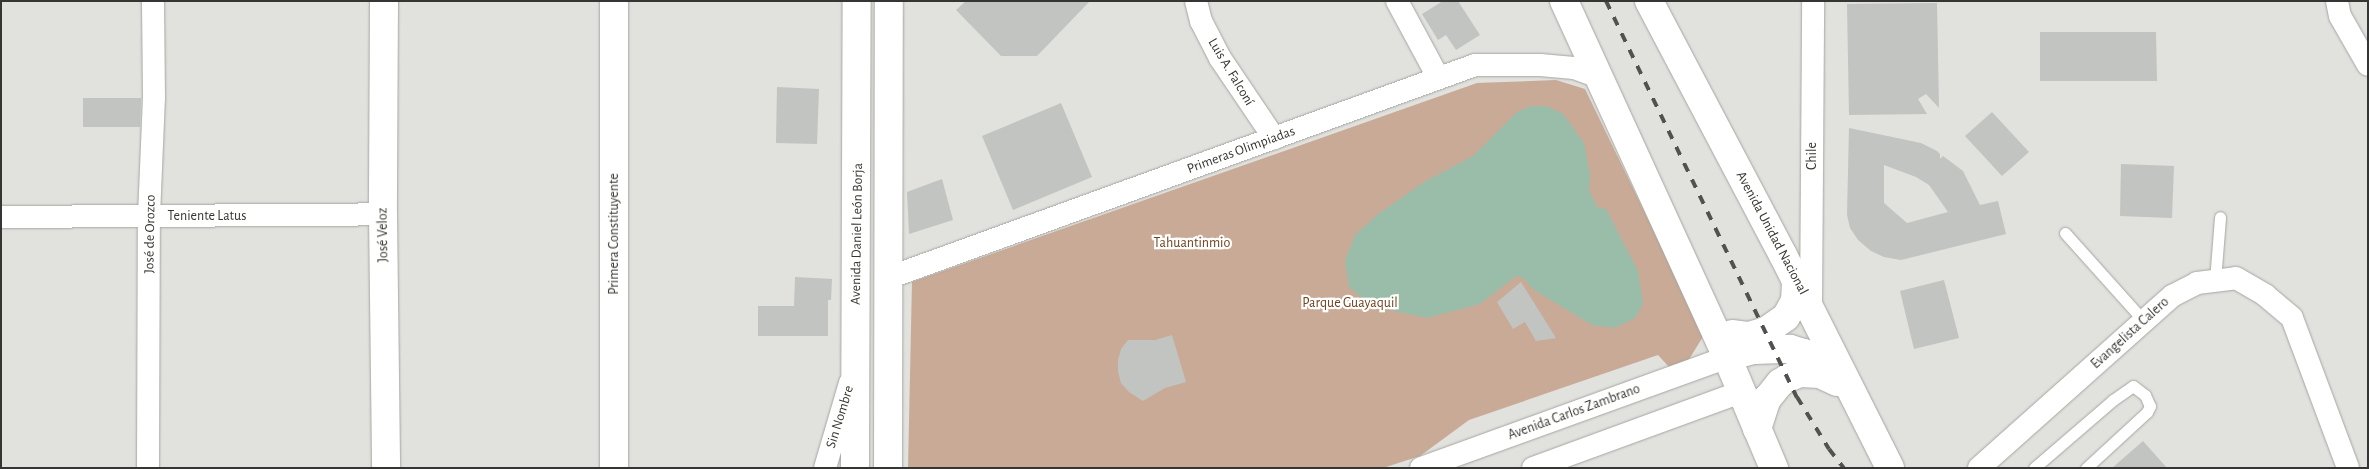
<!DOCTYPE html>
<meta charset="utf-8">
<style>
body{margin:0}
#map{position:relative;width:2369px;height:469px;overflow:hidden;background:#e1e1dd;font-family:"Alegreya Sans",sans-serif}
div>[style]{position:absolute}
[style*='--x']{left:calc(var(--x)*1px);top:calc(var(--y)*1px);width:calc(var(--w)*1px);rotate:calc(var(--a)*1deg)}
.green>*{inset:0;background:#c8aa96}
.water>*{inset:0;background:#9abda9}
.building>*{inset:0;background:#c2c4c1}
.roads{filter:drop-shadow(0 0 1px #a5a5a2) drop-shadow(0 0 1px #a5a5a2)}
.lane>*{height:11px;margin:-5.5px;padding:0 5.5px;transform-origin:5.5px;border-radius:5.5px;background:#fff}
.street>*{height:22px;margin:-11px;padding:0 11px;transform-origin:11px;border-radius:11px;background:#fff}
.secondary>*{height:28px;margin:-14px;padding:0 14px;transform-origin:14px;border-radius:14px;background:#fff}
.rail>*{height:4px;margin-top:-2px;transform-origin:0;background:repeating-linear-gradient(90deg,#51514f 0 9px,transparent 0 18px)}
span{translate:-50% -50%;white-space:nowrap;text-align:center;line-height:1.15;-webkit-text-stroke:4.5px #fffffe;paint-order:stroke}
.street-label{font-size:14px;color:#353533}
.park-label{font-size:14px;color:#6e4321}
.frame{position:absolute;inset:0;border:2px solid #353533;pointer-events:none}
</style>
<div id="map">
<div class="green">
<div style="clip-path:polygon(1556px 80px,1585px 89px,1704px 335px,1688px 361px,1670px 368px,1658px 355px,1469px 420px,1420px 456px,1383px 468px,908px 468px,912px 282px,1477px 83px)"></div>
</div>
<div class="water">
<div style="clip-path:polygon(1531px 106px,1547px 106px,1563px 114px,1584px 143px,1590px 175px,1589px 190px,1597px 207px,1606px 209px,1638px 271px,1643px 304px,1635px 318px,1615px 328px,1592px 325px,1534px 290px,1523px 278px,1516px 276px,1480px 304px,1427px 318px,1371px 306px,1349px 287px,1345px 261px,1355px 235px,1377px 215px,1424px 182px,1473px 156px,1517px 112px)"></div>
</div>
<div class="building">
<div style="clip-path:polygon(966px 1px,1090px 1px,1037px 56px,1001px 56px,956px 10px)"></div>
<div style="clip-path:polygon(1443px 1px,1458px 1px,1480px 35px,1456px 50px,1446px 35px,1438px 40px,1422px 14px)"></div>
<div style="clip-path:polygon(1937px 3px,1939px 108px,1926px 94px,1918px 99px,1927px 114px,1849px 115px,1847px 4px)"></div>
<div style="clip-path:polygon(2040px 32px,2156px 32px,2157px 81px,2040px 81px)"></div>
<div style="clip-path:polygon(777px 87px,819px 89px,817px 144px,776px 143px)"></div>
<div style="clip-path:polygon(83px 98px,141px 98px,140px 127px,83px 127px)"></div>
<div style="clip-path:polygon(1061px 103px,1092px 177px,1013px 210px,982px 136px)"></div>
<div style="clip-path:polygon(1992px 112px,2029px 152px,2002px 176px,1965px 136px)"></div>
<div style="clip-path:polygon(evenodd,1849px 128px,1921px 143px,1937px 151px,1940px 154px,1940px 159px,1943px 156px,1963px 171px,1980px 205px,1998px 201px,2006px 234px,1901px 260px,1884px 257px,1871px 251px,1858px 240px,1850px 228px,1847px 215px,1849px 128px,1884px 165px,1916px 177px,1929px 185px,1948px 212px,1907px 223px,1884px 203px,1884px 165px)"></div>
<div style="clip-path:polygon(2121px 164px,2174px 166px,2172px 218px,2120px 216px)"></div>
<div style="clip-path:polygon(942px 179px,953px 220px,909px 234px,907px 192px)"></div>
<div style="clip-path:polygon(795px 277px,832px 279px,831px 300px,828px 300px,828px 336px,758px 336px,758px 306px,794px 306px)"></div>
<div style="clip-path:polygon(1944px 280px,1959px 338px,1914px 349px,1900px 291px)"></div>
<div style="clip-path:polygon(1521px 282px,1556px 338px,1536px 341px,1525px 322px,1513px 329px,1497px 302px)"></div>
<div style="clip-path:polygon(1172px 335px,1186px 382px,1165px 388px,1143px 401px,1129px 392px,1121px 383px,1118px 372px,1118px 360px,1121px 349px,1128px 340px,1155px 340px)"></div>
<div style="clip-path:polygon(2143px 441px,2167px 468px,2112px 468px)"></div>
</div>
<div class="roads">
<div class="lane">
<div style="--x:2065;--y:233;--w:118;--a:48.1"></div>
<div style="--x:2215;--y:281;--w:64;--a:-85.5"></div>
<div style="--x:2034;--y:468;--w:104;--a:-40.7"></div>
<div style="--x:2113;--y:400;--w:24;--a:-35"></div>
<div style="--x:2133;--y:386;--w:15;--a:37"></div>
<div style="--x:2145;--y:395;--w:12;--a:66"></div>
<div style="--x:2150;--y:406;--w:7;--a:117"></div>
<div style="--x:2147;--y:412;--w:83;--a:137.4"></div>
</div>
<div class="street">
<div style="--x:1196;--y:1;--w:21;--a:76"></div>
<div style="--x:1201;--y:21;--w:42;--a:62.8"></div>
<div style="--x:1220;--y:58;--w:97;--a:56"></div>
<div style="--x:1397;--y:1;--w:86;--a:61.7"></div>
<div style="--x:2337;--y:1;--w:15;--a:79"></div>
<div style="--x:2340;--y:16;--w:56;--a:60.3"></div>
<div style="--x:1;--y:217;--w:382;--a:-0.4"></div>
<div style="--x:888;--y:278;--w:624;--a:-19.94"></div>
<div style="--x:1475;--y:65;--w:65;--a:0"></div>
<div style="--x:1540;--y:65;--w:34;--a:5"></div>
<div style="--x:1574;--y:68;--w:27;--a:20"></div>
<div style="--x:1811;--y:310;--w:309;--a:-89.6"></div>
<div style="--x:148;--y:468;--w:252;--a:-89.8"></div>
<div style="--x:149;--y:216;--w:118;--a:-87.6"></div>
<div style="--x:154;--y:98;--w:97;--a:-90.6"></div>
<div style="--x:825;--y:468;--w:89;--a:-73.6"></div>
<div style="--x:1421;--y:468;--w:326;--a:-19.9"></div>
<div style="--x:1533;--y:468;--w:221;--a:-20.1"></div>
<div style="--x:1979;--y:468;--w:259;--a:-41.7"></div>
<div style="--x:2172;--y:296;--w:28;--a:-27"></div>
<div style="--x:2197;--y:283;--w:39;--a:-7"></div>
<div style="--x:2236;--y:278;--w:34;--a:30"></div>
<div style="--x:2265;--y:295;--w:35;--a:40"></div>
<div style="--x:2292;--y:318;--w:160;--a:69.5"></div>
</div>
<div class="secondary">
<div style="--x:384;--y:1;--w:213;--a:90.3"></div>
<div style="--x:383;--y:214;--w:254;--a:89.3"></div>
<div style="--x:1564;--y:1;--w:392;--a:65.4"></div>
<div style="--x:1727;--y:357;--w:121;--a:67.1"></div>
<div style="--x:1649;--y:1;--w:287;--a:62.2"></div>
<div style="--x:1783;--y:255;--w:238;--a:63.3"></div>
<div style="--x:1732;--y:334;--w:17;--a:7"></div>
<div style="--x:1749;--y:336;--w:18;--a:-16"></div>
<div style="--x:1766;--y:331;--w:24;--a:-35"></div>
<div style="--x:1786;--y:317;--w:18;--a:-61"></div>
<div style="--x:1795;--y:301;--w:21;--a:-87"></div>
<div style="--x:1727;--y:357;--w:28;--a:-15"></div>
<div style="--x:1754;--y:350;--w:36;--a:-2"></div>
<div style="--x:1790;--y:349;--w:15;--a:16"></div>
<div style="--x:1804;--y:353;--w:23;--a:29"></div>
<div style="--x:1824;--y:364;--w:25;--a:43"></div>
<div style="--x:1757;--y:429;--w:32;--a:-72"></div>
<div style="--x:1767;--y:399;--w:21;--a:-51"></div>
<div style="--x:1780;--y:383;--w:9;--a:-32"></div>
<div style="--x:1788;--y:378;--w:13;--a:-23"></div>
<div style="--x:1800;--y:373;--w:20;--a:3"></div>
<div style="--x:1820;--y:374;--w:19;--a:25"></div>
<div style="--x:614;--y:468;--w:467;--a:-90"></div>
<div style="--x:855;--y:468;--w:467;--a:-89.8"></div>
<div style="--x:888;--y:468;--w:467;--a:-89.9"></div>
</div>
</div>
<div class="rail">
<div style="--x:1606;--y:1;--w:440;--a:64.3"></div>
<div style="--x:1797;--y:397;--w:61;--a:58.4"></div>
<div style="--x:1829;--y:449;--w:24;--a:52"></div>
</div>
<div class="street-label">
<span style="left:1231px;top:72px;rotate:59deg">Luis A. Falconí</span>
<span style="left:1241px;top:150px;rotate:-20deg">Primeras Olimpiadas</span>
<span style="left:1812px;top:156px;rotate:-90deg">Chile</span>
<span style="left:207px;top:216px">Teniente Latus</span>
<span style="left:1772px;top:233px;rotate:62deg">Avenida Unidad Nacional</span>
<span style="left:150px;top:234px;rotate:-89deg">José de Orozco</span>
<span style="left:614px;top:234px;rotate:-90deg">Primera Constituyente</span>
<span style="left:857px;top:234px;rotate:-89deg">Avenida Daniel León Borja</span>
<span style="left:383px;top:235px;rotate:-91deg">José Veloz</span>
<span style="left:2130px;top:333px;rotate:-42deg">Evangelista Calero</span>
<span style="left:1574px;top:412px;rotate:-20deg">Avenida Carlos Zambrano</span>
<span style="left:840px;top:417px;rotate:-73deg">Sin Nombre</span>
</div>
<div class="park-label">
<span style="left:1192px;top:243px">Tahuantinmio</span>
<span style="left:1350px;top:303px">Parque Guayaquil</span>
</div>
<div class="frame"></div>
</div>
